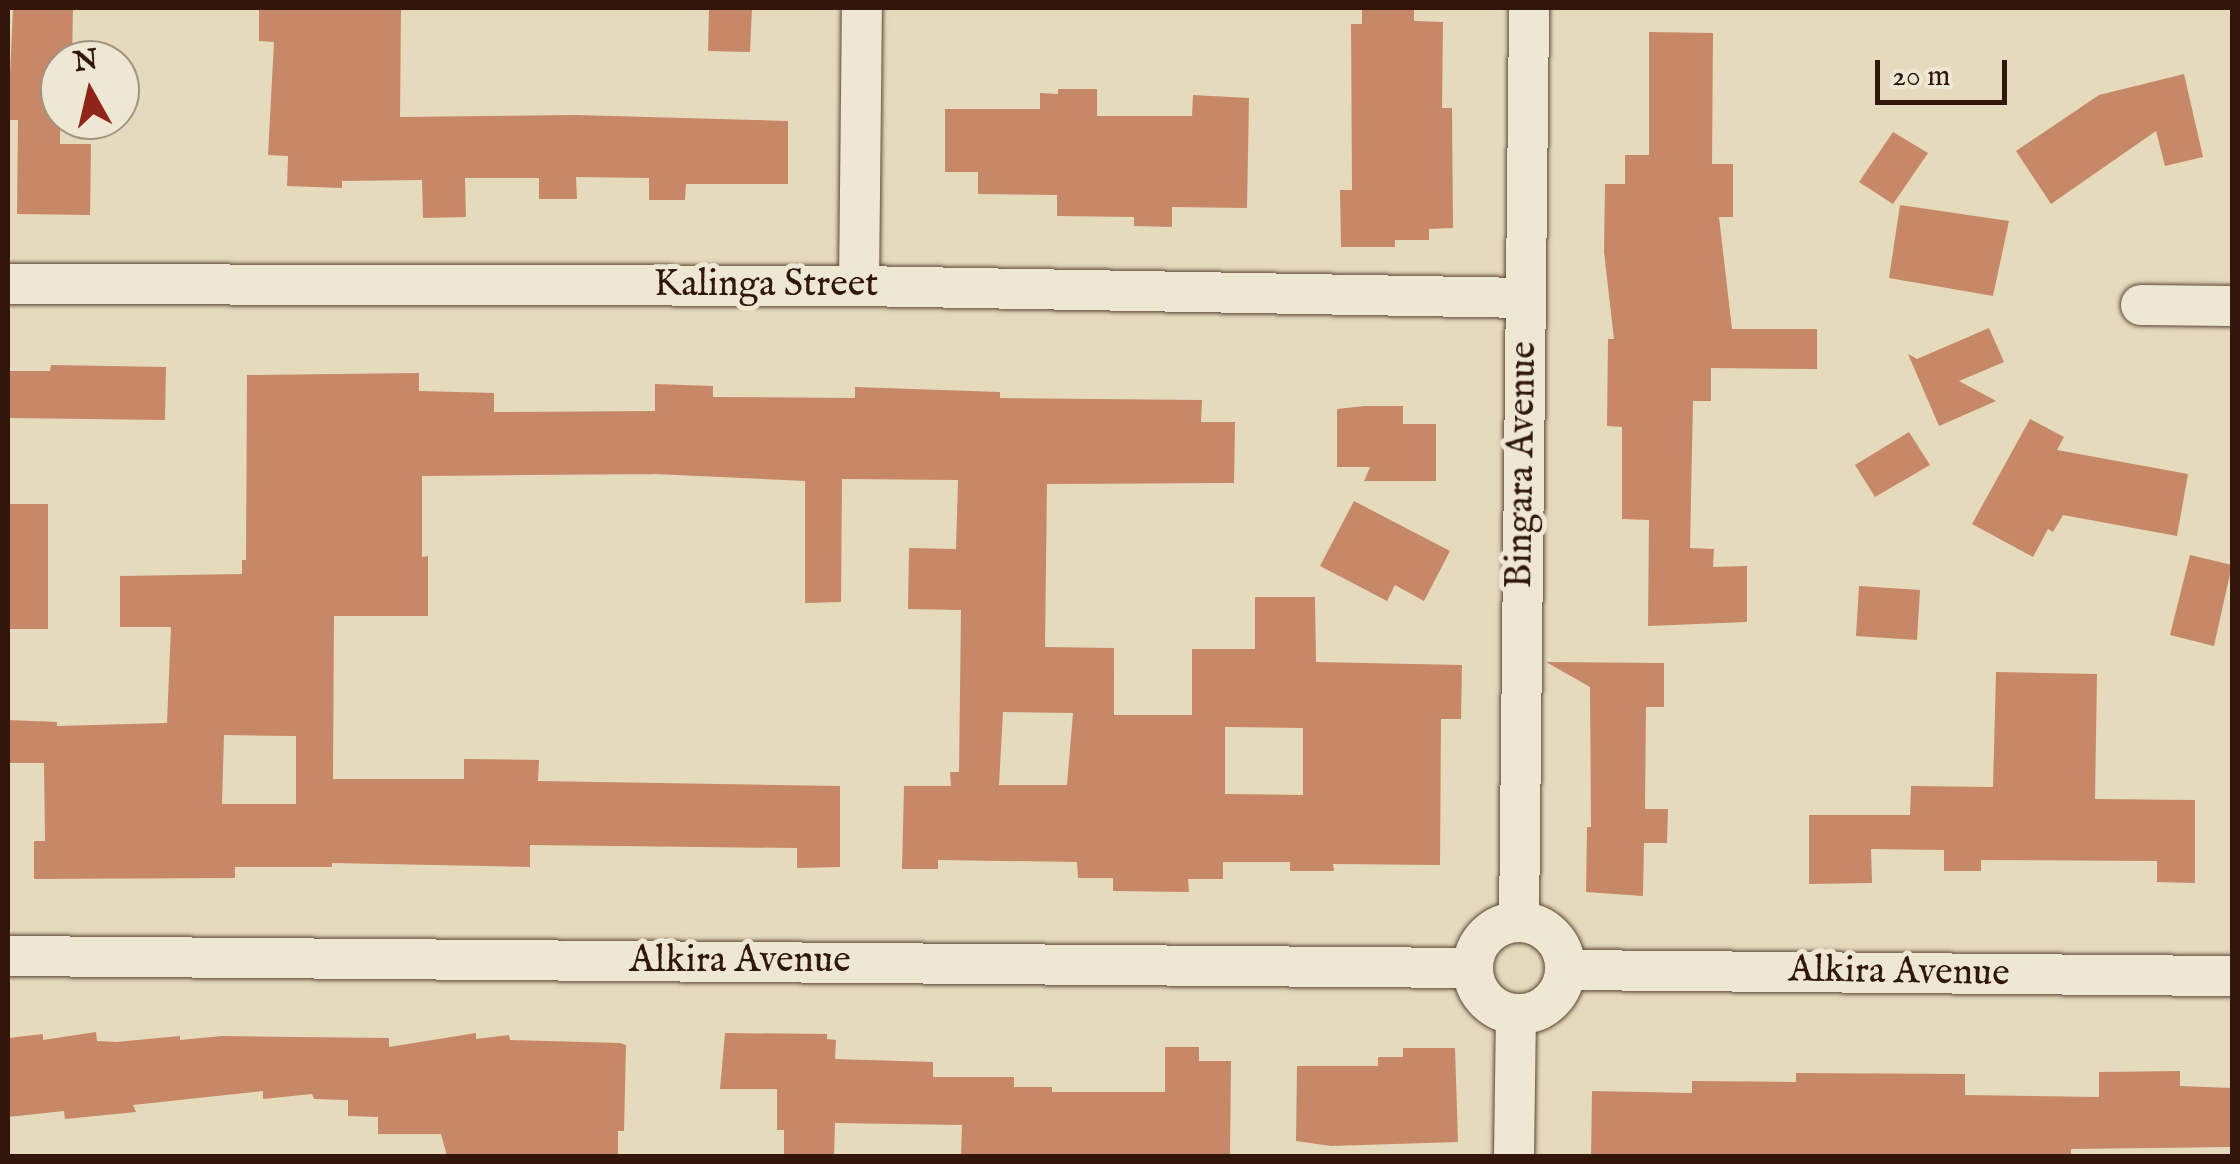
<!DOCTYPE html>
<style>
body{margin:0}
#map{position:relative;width:2240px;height:1164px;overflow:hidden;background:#e5dabc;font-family:"IM FELL English",serif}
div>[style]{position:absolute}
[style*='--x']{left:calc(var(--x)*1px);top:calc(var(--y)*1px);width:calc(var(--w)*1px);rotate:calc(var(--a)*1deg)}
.building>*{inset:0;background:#c78868}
.roads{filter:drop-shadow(0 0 2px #5e4736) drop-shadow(0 0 2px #5e4736)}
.street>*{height:40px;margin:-20px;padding:0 20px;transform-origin:20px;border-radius:20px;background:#eee7d3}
.street>.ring{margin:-20px;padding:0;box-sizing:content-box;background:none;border:40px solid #eee7d3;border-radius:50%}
span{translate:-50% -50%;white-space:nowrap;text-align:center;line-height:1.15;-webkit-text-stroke:10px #eee7d3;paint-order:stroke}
.street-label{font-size:38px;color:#311609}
.frame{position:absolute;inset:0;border:10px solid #311609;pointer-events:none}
.north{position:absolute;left:40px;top:40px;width:100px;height:100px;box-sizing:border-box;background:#eee7d3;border:2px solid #a29382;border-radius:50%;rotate:352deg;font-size:28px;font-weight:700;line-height:40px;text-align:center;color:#311609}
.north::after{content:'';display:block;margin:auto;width:35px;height:45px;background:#8f2418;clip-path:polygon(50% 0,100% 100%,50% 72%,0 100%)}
.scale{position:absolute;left:1875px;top:60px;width:132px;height:45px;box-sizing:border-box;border:5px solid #311609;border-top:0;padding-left:12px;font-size:30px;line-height:35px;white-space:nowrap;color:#311609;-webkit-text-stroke:8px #eee7d3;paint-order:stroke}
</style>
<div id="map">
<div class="building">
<div style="clip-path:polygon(13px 8px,73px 8px,72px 60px,60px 60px,60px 144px,91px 144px,90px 215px,17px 214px,18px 120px,8px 120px)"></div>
<div style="clip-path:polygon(259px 8px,401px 8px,400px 117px,576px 115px,788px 121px,788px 184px,686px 184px,685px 200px,649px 200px,649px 178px,576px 177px,577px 199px,539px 199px,539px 178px,465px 178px,466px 217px,423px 218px,422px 180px,342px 181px,342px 188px,287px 186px,288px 156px,268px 155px,274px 42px,259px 41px)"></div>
<div style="clip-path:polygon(709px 8px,752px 8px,750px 52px,708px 51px)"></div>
<div style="clip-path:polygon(1362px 8px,1414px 8px,1414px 21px,1443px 22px,1442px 108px,1452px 108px,1453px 228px,1429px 229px,1429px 240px,1395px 240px,1395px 247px,1341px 247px,1340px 190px,1352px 190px,1351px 24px,1362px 24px)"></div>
<div style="clip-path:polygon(1649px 32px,1713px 33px,1712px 164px,1733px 164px,1733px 217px,1719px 217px,1732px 329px,1817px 329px,1817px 369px,1711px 368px,1711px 401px,1693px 401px,1690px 548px,1714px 549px,1713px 567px,1747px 566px,1747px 622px,1648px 626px,1649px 520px,1622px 519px,1622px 427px,1607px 426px,1608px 339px,1614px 339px,1604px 252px,1605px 184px,1625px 184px,1625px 155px,1649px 155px)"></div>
<div style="clip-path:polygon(2184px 74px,2203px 157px,2165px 166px,2156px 131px,2051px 204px,2016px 151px,2099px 95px)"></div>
<div style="clip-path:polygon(1058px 89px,1097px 89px,1097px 116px,1192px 116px,1193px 95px,1249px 98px,1247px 208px,1172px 207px,1172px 227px,1134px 226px,1134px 217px,1057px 216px,1057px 195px,978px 194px,978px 172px,945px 172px,945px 109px,1040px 109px,1040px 93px,1058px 94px)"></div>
<div style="clip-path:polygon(1893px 132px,1928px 153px,1893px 204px,1859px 182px)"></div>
<div style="clip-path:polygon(1900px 205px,2009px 221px,1993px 296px,1889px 278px)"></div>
<div style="clip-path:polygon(1989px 328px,2004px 362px,1959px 381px,1996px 401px,1939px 426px,1908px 354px,1917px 359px)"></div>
<div style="clip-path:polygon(51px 365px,166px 367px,165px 420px,8px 418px,8px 371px,50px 371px)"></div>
<div style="clip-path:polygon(evenodd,419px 373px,419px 391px,494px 393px,494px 412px,655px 411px,655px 384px,713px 386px,713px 397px,855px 398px,855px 387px,1000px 392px,1000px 398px,1202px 400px,1201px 422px,1235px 422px,1234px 483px,1047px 484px,1045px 647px,1114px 648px,1114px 715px,1192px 715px,1192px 649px,1255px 649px,1255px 597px,1315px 597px,1316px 662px,1462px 665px,1461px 719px,1441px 719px,1440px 865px,1333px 864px,1334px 871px,1290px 871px,1290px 862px,1223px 862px,1223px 879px,1188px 879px,1189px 892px,1113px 891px,1113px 878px,1078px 878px,1077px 862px,938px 860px,938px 869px,902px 869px,904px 786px,951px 786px,950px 772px,959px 772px,961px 610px,908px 609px,909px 548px,956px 549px,958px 480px,842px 479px,841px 602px,805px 603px,805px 481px,654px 474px,527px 475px,422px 476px,422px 557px,428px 556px,428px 616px,334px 616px,333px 779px,464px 779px,464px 759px,539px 760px,538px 781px,840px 786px,840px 867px,797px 868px,797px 848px,530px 845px,530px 867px,332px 863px,332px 867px,235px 867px,235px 878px,34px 879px,34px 841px,45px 841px,44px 763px,8px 763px,8px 720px,57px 722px,57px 726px,167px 723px,171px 627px,120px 627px,120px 576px,242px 574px,242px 560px,246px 560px,247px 375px,419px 373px,1003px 712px,1073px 713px,1067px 785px,999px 785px,1003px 712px,419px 373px,1225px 727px,1303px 728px,1303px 795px,1225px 794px,1225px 727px,419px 373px,224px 735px,296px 736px,296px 804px,222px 804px,224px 735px)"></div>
<div style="clip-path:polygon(1364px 406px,1403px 406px,1403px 424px,1436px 424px,1436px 481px,1364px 481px,1370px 467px,1337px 467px,1337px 409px)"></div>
<div style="clip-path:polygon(2030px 419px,2064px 437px,2057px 450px,2188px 474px,2177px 536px,2063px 515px,2053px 532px,2048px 529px,2033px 557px,1972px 524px)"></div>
<div style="clip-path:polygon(1909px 432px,1930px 465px,1875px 497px,1855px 465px)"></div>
<div style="clip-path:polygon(1354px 501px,1450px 551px,1424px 601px,1395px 585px,1387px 601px,1320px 566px)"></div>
<div style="clip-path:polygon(8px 504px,48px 504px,48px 629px,8px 629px)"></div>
<div style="clip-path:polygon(2190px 555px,2232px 565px,2214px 646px,2170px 635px)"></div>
<div style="clip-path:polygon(1859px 586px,1920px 590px,1917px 640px,1856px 636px)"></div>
<div style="clip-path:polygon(1546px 662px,1664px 663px,1664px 707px,1646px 707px,1645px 809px,1668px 809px,1667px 843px,1644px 843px,1643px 896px,1586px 892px,1587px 827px,1591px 827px,1590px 687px)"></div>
<div style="clip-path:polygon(1996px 672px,2097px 674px,2095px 799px,2195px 800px,2195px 883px,2157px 882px,2157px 861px,1981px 860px,1981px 871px,1944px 871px,1944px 850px,1871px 849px,1872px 883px,1809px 884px,1809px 815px,1910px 815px,1911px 786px,1993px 787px)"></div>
<div style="clip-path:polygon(96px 1032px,97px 1041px,116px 1042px,180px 1036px,180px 1040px,222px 1036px,389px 1038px,389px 1047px,476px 1033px,476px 1039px,509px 1035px,510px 1040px,620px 1043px,626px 1045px,624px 1131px,618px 1131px,618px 1155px,447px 1156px,441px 1134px,378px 1134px,378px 1117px,348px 1116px,348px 1100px,314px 1099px,312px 1094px,263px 1099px,263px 1091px,133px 1105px,136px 1112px,65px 1119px,64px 1111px,8px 1117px,8px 1038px,43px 1034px,43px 1040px)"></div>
<div style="clip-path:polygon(725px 1033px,827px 1034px,827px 1039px,836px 1040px,835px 1059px,933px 1062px,933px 1077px,1014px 1077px,1014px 1087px,1052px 1087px,1052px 1092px,1165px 1092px,1165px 1047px,1199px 1047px,1199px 1061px,1231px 1061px,1230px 1156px,961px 1156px,962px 1125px,835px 1123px,834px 1156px,784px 1156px,784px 1130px,777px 1130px,777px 1089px,720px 1089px)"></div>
<div style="clip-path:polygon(1403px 1048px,1455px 1048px,1458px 1142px,1331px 1146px,1296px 1141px,1297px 1066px,1378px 1066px,1378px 1057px,1403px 1057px)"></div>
<div style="clip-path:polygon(2180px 1071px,2180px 1086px,2232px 1088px,2232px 1147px,2071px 1149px,2071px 1156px,1591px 1156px,1592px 1091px,1692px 1093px,1692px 1081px,1796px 1082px,1796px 1073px,1965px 1074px,1965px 1095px,2099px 1097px,2099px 1072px)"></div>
</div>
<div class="roads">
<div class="street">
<div style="--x:8;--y:284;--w:851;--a:0.13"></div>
<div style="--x:859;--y:286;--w:666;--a:1.03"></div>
<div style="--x:859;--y:286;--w:278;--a:-89.4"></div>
<div style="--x:2141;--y:305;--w:91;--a:0.6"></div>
<div class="ring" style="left:1473px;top:922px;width:52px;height:52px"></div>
<div style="--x:1519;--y:922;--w:914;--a:-89.37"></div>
<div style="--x:8;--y:956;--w:1465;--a:0.47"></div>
<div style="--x:1566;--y:970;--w:666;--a:0.52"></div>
<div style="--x:1514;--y:1156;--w:141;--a:-89.2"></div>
</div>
</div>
<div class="street-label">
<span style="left:766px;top:286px">Kalinga Street</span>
<span style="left:1523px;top:465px;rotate:-89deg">Bingara Avenue</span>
<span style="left:740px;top:962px">Alkira Avenue</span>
<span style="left:1899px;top:973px;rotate:1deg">Alkira Avenue</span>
</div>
<div class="frame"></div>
<div class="north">N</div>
<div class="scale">20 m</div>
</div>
